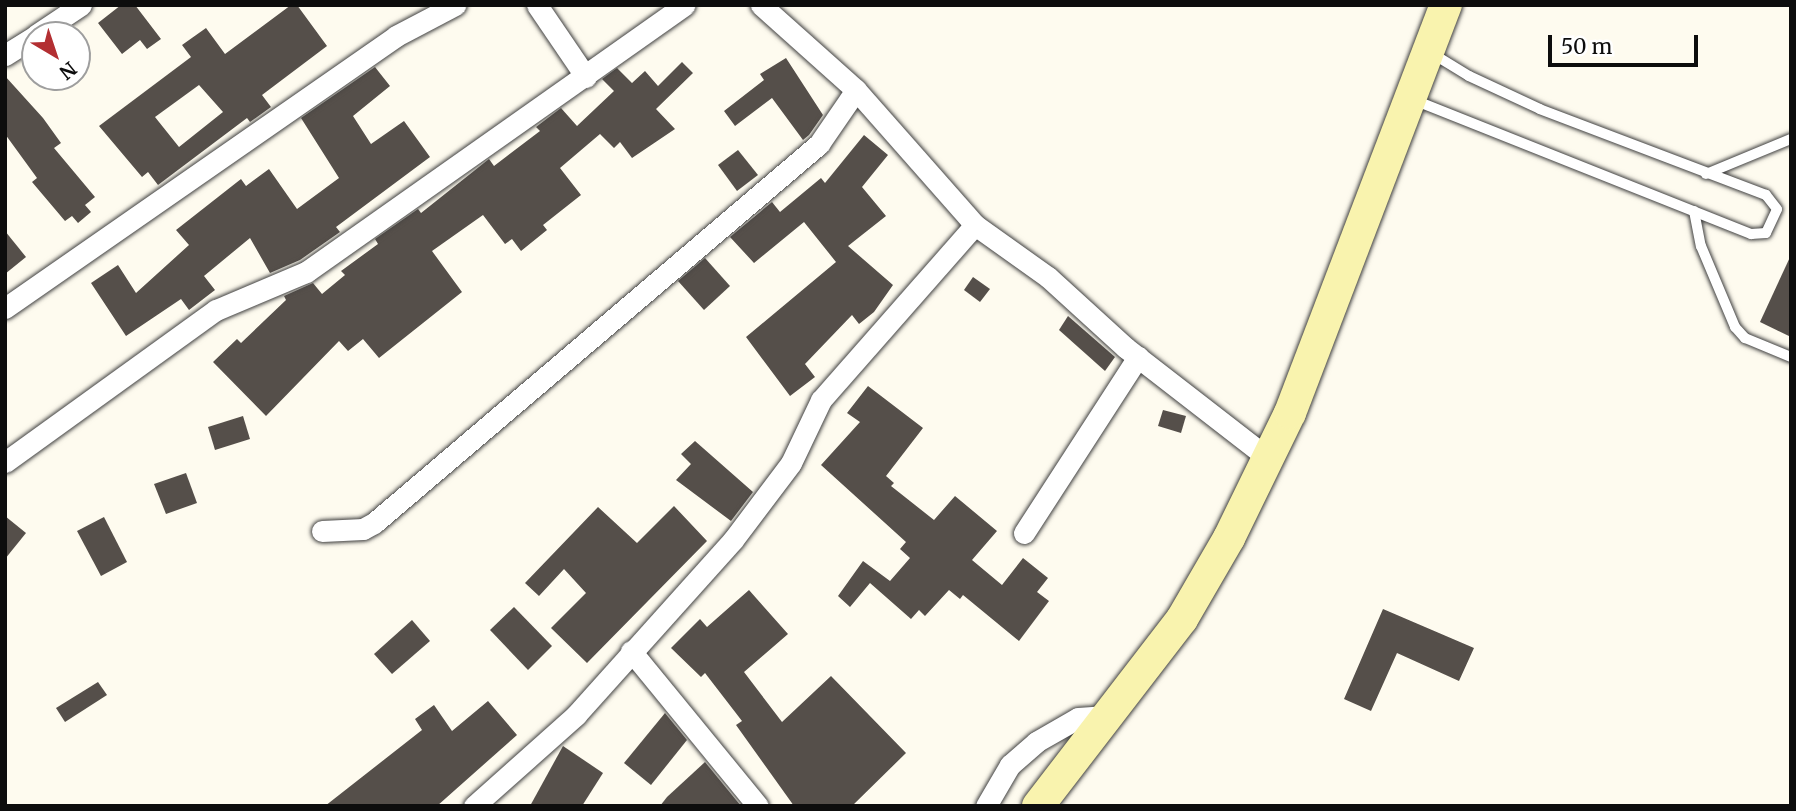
<!DOCTYPE html>
<style>
body{margin:0}
#map{position:relative;width:1796px;height:811px;overflow:hidden;background:#fefbef;font-family:Merriweather,serif}
div>[style]{position:absolute}
[style*='--x']{left:calc(var(--x)*1px);top:calc(var(--y)*1px);width:calc(var(--w)*1px);rotate:calc(var(--a)*1deg)}
.building>*{inset:0;background:#554f4a}
.roads{filter:drop-shadow(0 0 2px #404040) drop-shadow(0 0 2px #404040)}
.service>*{height:10px;margin:-5px;padding:0 5px;transform-origin:5px;border-radius:5px;background:#fff}
.minor>*{height:21px;margin:-10.5px;padding:0 10.5px;transform-origin:10.5px;border-radius:10.5px;background:#fff}
.secondary>*{height:32px;margin:-16px;padding:0 16px;transform-origin:16px;border-radius:16px;background:#f9f3ae}
span{translate:-50% -50%;white-space:nowrap;text-align:center;line-height:1.15;-webkit-text-stroke:7px #fff;paint-order:stroke}
.frame{position:absolute;inset:0;border:7px solid #0d0d0d;pointer-events:none}
.north{position:absolute;left:21px;top:21px;width:70px;height:70px;box-sizing:border-box;background:#fff;border:2px solid #9e9e9e;border-radius:50%;rotate:141deg;font-size:19px;font-weight:700;line-height:28px;text-align:center;color:#0d0d0d}
.north::after{content:'';display:block;margin:auto;width:24px;height:32px;background:#b32f32;clip-path:polygon(50% 0,100% 100%,50% 72%,0 100%)}
.scale{position:absolute;left:1548px;top:35px;width:150px;height:32px;box-sizing:border-box;border:4px solid #0d0d0d;border-top:0;padding-left:9px;font-size:21px;line-height:24px;white-space:nowrap;color:#0d0d0d;-webkit-text-stroke:5px #fff;paint-order:stroke}
</style>
<div id="map">
<div class="building">
<div style="clip-path:polygon(121px 5px,135px 5px,161px 39px,147px 49px,140px 40px,122px 54px,98px 23px)"></div>
<div style="clip-path:polygon(evenodd,291px 5px,297px 5px,327px 46px,262px 95px,271px 107px,250px 122px,247px 118px,158px 185px,148px 172px,142px 177px,99px 126px,191px 57px,182px 45px,206px 28px,225px 54px,291px 5px,199px 85px,223px 112px,179px 147px,155px 117px,199px 85px)"></div>
<div style="clip-path:polygon(786px 58px,823px 115px,809px 135px,803px 140px,772px 98px,735px 126px,724px 111px,764px 80px,760px 74px)"></div>
<div style="clip-path:polygon(682px 62px,693px 73px,656px 109px,675px 129px,632px 158px,620px 142px,614px 148px,600px 134px,560px 168px,581px 195px,543px 225px,547px 230px,521px 251px,512px 239px,505px 244px,483px 215px,432px 251px,462px 292px,379px 358px,363px 339px,348px 351px,339px 341px,266px 416px,213px 362px,237px 339px,241px 343px,286px 300px,284px 296px,313px 283px,322px 294px,345px 275px,341px 271px,378px 244px,375px 239px,418px 209px,421px 213px,489px 159px,494px 166px,540px 131px,536px 127px,561px 108px,577px 126px,614px 91px,602px 79px,617px 68px,632px 83px,645px 71px,658px 86px)"></div>
<div style="clip-path:polygon(375px 67px,390px 86px,353px 116px,371px 144px,404px 121px,430px 157px,336px 227px,340px 232px,300px 260px,270px 273px,250px 238px,204px 276px,215px 290px,189px 310px,181px 299px,126px 336px,91px 283px,118px 265px,136px 293px,189px 245px,176px 230px,241px 179px,246px 186px,269px 169px,297px 209px,339px 178px,301px 118px)"></div>
<div style="clip-path:polygon(5px 76px,43px 118px,61px 143px,54px 148px,95px 197px,85px 205px,91px 212px,78px 223px,72px 216px,65px 221px,32px 182px,37px 178px,5px 134px)"></div>
<div style="clip-path:polygon(864px 135px,888px 155px,862px 187px,886px 216px,848px 246px,893px 285px,874px 312px,859px 324px,852px 315px,805px 364px,815px 377px,790px 396px,746px 337px,836px 262px,804px 222px,754px 263px,730px 237px,772px 202px,780px 212px,821px 178px,825px 183px)"></div>
<div style="clip-path:polygon(738px 150px,758px 175px,737px 191px,718px 165px)"></div>
<div style="clip-path:polygon(5px 231px,26px 257px,5px 274px)"></div>
<div style="clip-path:polygon(1791px 255px,1791px 337px,1760px 322px)"></div>
<div style="clip-path:polygon(705px 258px,730px 286px,704px 310px,678px 281px)"></div>
<div style="clip-path:polygon(973px 277px,990px 289px,980px 302px,964px 290px)"></div>
<div style="clip-path:polygon(1068px 316px,1115px 357px,1105px 371px,1059px 330px)"></div>
<div style="clip-path:polygon(868px 386px,923px 428px,886px 476px,894px 483px,891px 486px,934px 520px,955px 496px,997px 531px,972px 560px,1002px 585px,1023px 558px,1048px 578px,1037px 592px,1049px 601px,1019px 641px,963px 595px,960px 599px,949px 590px,925px 616px,919px 610px,911px 619px,870px 583px,850px 607px,838px 596px,863px 561px,890px 581px,910px 558px,900px 549px,906px 542px,821px 465px,860px 422px,847px 413px)"></div>
<div style="clip-path:polygon(1163px 410px,1186px 416px,1181px 433px,1158px 426px)"></div>
<div style="clip-path:polygon(243px 416px,250px 439px,215px 450px,208px 427px)"></div>
<div style="clip-path:polygon(695px 441px,753px 492px,731px 521px,676px 480px,691px 464px,681px 454px)"></div>
<div style="clip-path:polygon(186px 473px,197px 503px,166px 514px,154px 484px)"></div>
<div style="clip-path:polygon(674px 506px,707px 541px,587px 663px,551px 628px,586px 593px,564px 569px,539px 596px,525px 583px,598px 507px,637px 543px)"></div>
<div style="clip-path:polygon(5px 516px,26px 533px,5px 559px)"></div>
<div style="clip-path:polygon(104px 517px,127px 562px,101px 576px,77px 531px)"></div>
<div style="clip-path:polygon(749px 590px,788px 634px,744px 672px,782px 722px,831px 676px,906px 753px,852px 806px,794px 806px,736px 725px,742px 721px,705px 673px,701px 677px,671px 648px,700px 619px,707px 627px)"></div>
<div style="clip-path:polygon(514px 607px,552px 646px,528px 670px,490px 630px)"></div>
<div style="clip-path:polygon(1383px 609px,1474px 648px,1459px 681px,1397px 653px,1371px 711px,1344px 699px)"></div>
<div style="clip-path:polygon(412px 620px,430px 641px,392px 674px,374px 654px)"></div>
<div style="clip-path:polygon(98px 682px,107px 695px,65px 722px,56px 708px)"></div>
<div style="clip-path:polygon(488px 701px,517px 735px,437px 806px,325px 806px,422px 730px,415px 719px,434px 705px,452px 731px)"></div>
<div style="clip-path:polygon(665px 713px,687px 740px,651px 785px,624px 763px)"></div>
<div style="clip-path:polygon(563px 746px,603px 773px,582px 806px,530px 806px)"></div>
<div style="clip-path:polygon(705px 762px,741px 806px,660px 806px,667px 797px)"></div>
</div>
<div class="roads">
<div class="service">
<div style="--x:1414;--y:100;--w:363;--a:21.7"></div>
<div style="--x:1751;--y:234;--w:15;--a:-4"></div>
<div style="--x:1766;--y:233;--w:26;--a:-65"></div>
<div style="--x:1777;--y:209;--w:18;--a:-128"></div>
<div style="--x:1766;--y:195;--w:242;--a:-159.2"></div>
<div style="--x:1540;--y:109;--w:78;--a:-155.1"></div>
<div style="--x:1469;--y:76;--w:46;--a:-148.4"></div>
<div style="--x:1706;--y:174;--w:92;--a:-22.4"></div>
<div style="--x:1694;--y:211;--w:36;--a:79"></div>
<div style="--x:1701;--y:246;--w:88;--a:67.2"></div>
<div style="--x:1735;--y:327;--w:15;--a:48"></div>
<div style="--x:1745;--y:338;--w:50;--a:22.4"></div>
</div>
<div class="minor">
<div style="--x:537;--y:5;--w:87;--a:55.8"></div>
<div style="--x:761;--y:5;--w:127;--a:41.8"></div>
<div style="--x:856;--y:90;--w:180;--a:48.6"></div>
<div style="--x:975;--y:225;--w:90;--a:35.5"></div>
<div style="--x:1048;--y:277;--w:105;--a:42.3"></div>
<div style="--x:1126;--y:348;--w:180;--a:37.8"></div>
<div style="--x:36;--y:35;--w:54;--a:-33.7"></div>
<div style="--x:5;--y:55;--w:36;--a:-32"></div>
<div style="--x:5;--y:308;--w:476;--a:-34.8"></div>
<div style="--x:396;--y:36;--w:67;--a:-27.7"></div>
<div style="--x:5;--y:462;--w:260;--a:-35.8"></div>
<div style="--x:216;--y:310;--w:98;--a:-22.9"></div>
<div style="--x:306;--y:272;--w:463;--a:-35.2"></div>
<div style="--x:322;--y:531;--w:41;--a:-2.8"></div>
<div style="--x:363;--y:529;--w:13;--a:-29"></div>
<div style="--x:374;--y:523;--w:585;--a:-40.42"></div>
<div style="--x:819;--y:144;--w:65;--a:-55.6"></div>
<div style="--x:1024;--y:533;--w:210;--a:-57.1"></div>
<div style="--x:631;--y:651;--w:200;--a:50.7"></div>
<div style="--x:474;--y:806;--w:137;--a:-41.7"></div>
<div style="--x:576;--y:715;--w:235;--a:-48.1"></div>
<div style="--x:733;--y:540;--w:96;--a:-53"></div>
<div style="--x:791;--y:463;--w:70;--a:-64.5"></div>
<div style="--x:821;--y:400;--w:233;--a:-48.7"></div>
<div style="--x:986;--y:806;--w:48;--a:-59.7"></div>
<div style="--x:1010;--y:765;--w:35;--a:-41"></div>
<div style="--x:1036;--y:742;--w:48;--a:-29.7"></div>
<div style="--x:1078;--y:718;--w:32;--a:-4"></div>
</div>
<div class="secondary">
<div style="--x:1038;--y:806;--w:236;--a:-52.4"></div>
<div style="--x:1182;--y:619;--w:94;--a:-59.9"></div>
<div style="--x:1229;--y:538;--w:139;--a:-64"></div>
<div style="--x:1290;--y:413;--w:437;--a:-69.1"></div>
</div>
</div>
<div class="frame"></div>
<div class="north">N</div>
<div class="scale">50 m</div>
</div>
